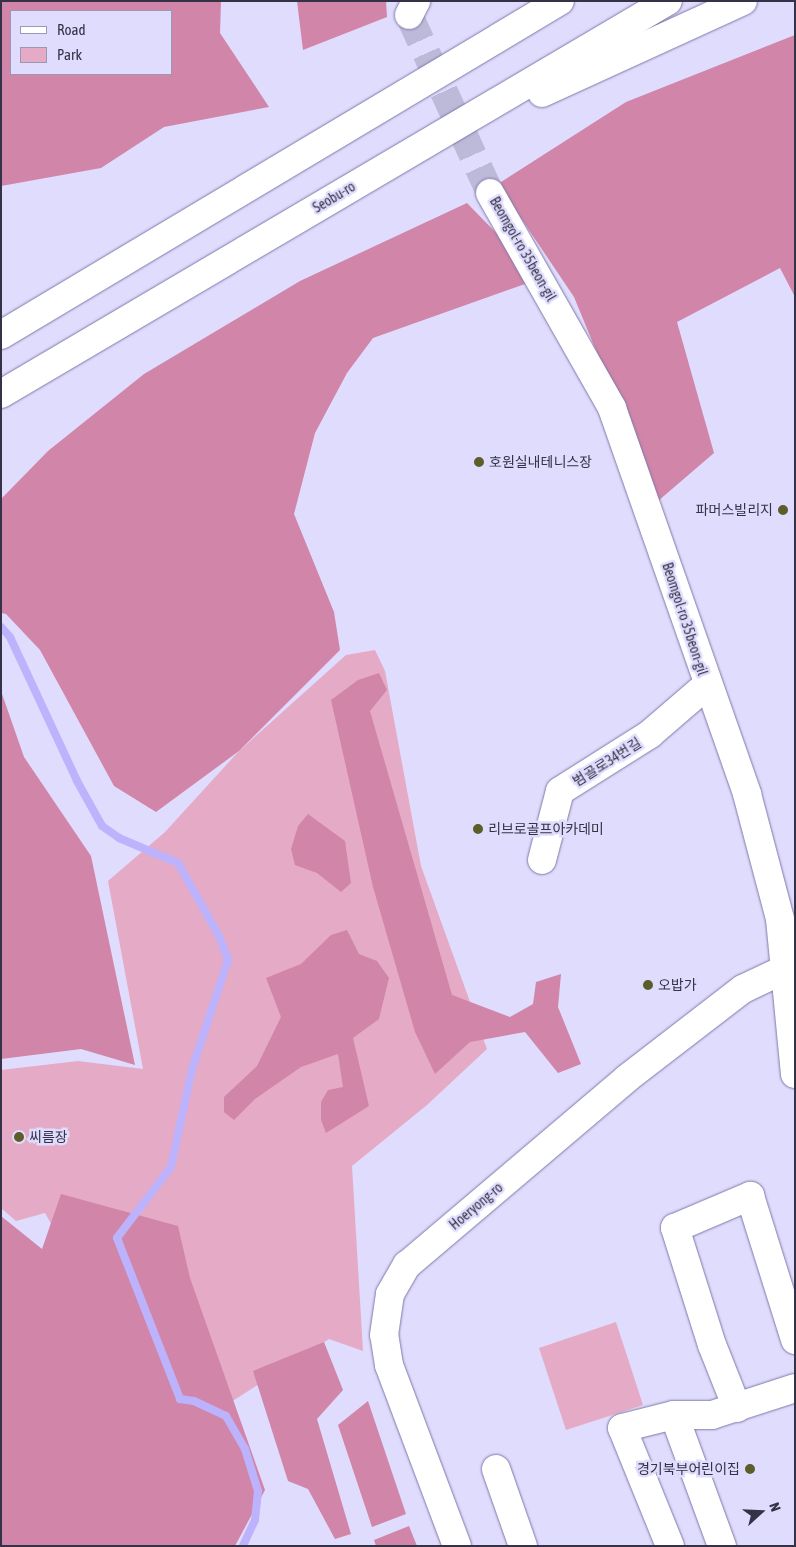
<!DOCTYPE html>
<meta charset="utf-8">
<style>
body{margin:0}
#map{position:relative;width:796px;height:1547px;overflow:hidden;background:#dfdcfd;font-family:"Asap Condensed","Noto Sans KR",sans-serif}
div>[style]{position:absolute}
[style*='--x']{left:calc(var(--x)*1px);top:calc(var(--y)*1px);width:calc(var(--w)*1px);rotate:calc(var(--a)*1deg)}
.green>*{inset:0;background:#e5abc6}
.forest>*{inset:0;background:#d185a9}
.stream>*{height:8px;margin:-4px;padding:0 4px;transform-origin:4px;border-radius:4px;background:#bcb3fc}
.minor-tunnel>*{height:28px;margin-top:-14px;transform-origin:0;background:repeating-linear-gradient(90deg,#bdbad9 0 28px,transparent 0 42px)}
.roads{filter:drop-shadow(0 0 1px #7e78a8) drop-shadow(0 0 1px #7e78a8)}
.minor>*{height:28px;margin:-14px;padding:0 14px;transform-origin:14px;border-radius:14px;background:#fff}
.highway>*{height:28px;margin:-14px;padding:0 14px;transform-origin:14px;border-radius:14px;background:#fff}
.dots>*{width:14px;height:14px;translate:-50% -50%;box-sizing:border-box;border:2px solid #dfdcfd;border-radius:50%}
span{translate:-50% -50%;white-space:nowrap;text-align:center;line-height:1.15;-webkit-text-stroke:5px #dfdcfd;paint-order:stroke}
.street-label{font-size:14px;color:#353247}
.poi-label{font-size:14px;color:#353247}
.left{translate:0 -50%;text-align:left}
.right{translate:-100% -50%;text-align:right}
.frame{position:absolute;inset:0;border:2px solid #353247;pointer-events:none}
.legend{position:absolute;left:10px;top:10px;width:162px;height:65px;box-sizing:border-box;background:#dfdcfd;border:1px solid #9b98b4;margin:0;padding:6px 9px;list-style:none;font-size:15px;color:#353247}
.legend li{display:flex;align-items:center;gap:10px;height:25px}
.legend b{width:25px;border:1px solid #9b98b4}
.north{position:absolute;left:736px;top:1487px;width:50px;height:50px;-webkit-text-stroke:4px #dfdcfd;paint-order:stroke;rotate:70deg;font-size:14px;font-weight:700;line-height:20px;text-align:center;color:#353247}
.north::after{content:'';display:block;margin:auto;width:18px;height:22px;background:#353247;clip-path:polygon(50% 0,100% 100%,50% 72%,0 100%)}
</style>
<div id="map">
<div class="green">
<div style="clip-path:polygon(375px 650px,385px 671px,421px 866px,487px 1049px,427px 1105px,352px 1166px,363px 1351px,329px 1339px,228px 1404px,148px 1396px,45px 1213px,16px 1221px,1px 1208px,1px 1070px,78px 1061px,143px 1069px,108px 881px,165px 832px,239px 751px,346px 655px)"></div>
<div style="clip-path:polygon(616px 1322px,643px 1405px,566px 1430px,539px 1348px)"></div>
</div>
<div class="forest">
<div style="clip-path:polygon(evenodd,1px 1px,221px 1px,220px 33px,269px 107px,164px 127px,101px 168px,1px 186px,1px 1px,171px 11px,171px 74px,11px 74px,11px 11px,171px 11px)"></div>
<div style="clip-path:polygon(297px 1px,386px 1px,387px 17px,303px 50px)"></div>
<div style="clip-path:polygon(795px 35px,795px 297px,780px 268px,677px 322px,714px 453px,658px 501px,574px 297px,498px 184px,626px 102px)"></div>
<div style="clip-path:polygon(467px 203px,501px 238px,525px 284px,373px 338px,347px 373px,315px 433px,294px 514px,334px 612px,340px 650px,239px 751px,156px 812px,114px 786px,40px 650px,6px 614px,1px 613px,1px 499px,48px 451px,144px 374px,300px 281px)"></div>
<div style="clip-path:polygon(379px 673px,387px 690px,370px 711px,452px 995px,510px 1017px,533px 1004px,536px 982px,561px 974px,558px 1007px,581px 1064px,558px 1073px,525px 1032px,470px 1042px,435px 1074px,415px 1032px,373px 887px,331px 700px,358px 680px)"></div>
<div style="clip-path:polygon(1px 691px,24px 757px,91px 856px,135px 1065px,81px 1049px,1px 1059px)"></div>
<div style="clip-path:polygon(308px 814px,345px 841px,351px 883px,341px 892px,317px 873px,295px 865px,291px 849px,298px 826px)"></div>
<div style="clip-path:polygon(347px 930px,359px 954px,377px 961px,389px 978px,379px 1019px,353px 1038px,369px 1106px,326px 1133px,321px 1120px,321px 1102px,328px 1090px,343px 1087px,338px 1054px,301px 1067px,255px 1099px,234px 1120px,224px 1112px,224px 1097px,257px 1066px,281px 1017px,266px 978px,301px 964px,331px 935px)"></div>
<div style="clip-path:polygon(61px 1194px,178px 1226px,190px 1278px,265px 1490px,235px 1546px,1px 1546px,1px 1216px,42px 1249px)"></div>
<div style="clip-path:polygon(324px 1342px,343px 1390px,317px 1419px,351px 1534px,335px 1539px,308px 1489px,288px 1481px,253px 1371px)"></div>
<div style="clip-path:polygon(368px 1401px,406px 1514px,372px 1527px,338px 1425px)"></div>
<div style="clip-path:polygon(409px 1526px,417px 1546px,376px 1546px,374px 1540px)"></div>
</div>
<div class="stream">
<div style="--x:1;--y:627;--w:13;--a:48"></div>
<div style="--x:10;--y:637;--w:159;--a:65"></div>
<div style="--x:77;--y:781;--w:51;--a:60.9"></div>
<div style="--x:102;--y:826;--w:21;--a:35"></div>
<div style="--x:119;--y:838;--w:64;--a:23"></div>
<div style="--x:178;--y:863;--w:84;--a:60.7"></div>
<div style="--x:219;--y:936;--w:26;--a:69"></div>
<div style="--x:228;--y:960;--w:115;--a:108.3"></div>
<div style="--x:192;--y:1069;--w:100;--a:102.1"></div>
<div style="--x:171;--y:1167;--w:89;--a:127.3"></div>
<div style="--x:117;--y:1238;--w:173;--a:68.6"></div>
<div style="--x:180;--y:1399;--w:14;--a:8"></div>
<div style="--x:194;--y:1401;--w:35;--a:25"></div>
<div style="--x:226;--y:1416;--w:38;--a:60"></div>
<div style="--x:245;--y:1449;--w:44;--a:72.8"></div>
<div style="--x:258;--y:1491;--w:29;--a:96"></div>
<div style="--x:255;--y:1520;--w:29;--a:115"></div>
</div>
<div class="minor-tunnel">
<div style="--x:409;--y:15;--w:196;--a:65.5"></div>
</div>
<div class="roads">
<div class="minor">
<div style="--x:409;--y:15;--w:16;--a:-63"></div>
<div style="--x:490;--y:193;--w:247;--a:60.4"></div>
<div style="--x:612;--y:408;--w:409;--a:70.7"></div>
<div style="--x:747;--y:794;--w:129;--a:75.2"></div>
<div style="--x:780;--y:919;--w:156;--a:84.5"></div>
<div style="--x:542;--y:860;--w:71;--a:-75.4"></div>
<div style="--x:560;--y:791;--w:107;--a:-32.3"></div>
<div style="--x:650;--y:734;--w:75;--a:-40.7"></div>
<div style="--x:737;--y:1408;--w:68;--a:-111.6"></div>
<div style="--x:712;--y:1345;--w:123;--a:-107.5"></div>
<div style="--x:675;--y:1228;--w:82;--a:-23.1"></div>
<div style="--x:750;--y:1196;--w:151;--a:72.6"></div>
<div style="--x:674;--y:1415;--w:140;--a:69.9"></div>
<div style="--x:496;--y:1469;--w:82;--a:70.7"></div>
<div style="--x:457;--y:1546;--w:193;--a:-110.6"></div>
<div style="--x:389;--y:1365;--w:30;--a:-99"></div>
<div style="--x:384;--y:1335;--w:41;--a:-81.7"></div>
<div style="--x:390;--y:1294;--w:34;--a:-60"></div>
<div style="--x:407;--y:1265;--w:287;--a:-40.3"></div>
<div style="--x:626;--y:1079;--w:148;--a:-37.6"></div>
<div style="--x:743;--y:989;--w:44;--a:-25.4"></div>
<div style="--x:670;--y:1546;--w:127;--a:-112.1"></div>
<div style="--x:622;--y:1428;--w:54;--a:-14"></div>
<div style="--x:674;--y:1415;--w:38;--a:0"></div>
<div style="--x:712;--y:1415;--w:87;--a:-18"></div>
</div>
<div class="highway">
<div style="--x:542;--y:93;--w:221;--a:-24.6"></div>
<div style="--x:1;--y:335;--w:651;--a:-30.86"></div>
<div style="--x:1;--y:394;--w:774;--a:-30.51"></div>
</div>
</div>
<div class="dots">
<div style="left:479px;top:462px;background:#5c5d2a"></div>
<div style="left:783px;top:510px;background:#5c5d2a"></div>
<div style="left:478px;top:829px;background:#5c5d2a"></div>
<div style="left:648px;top:985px;background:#5c5d2a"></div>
<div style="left:19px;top:1137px;background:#5c5d2a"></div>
<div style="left:750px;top:1469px;background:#5c5d2a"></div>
</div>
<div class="street-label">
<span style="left:334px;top:197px;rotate:-31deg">Seobu-ro</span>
<span style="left:523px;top:249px;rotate:60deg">Beomgol-ro 35beon-gil</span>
<span style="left:685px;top:619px;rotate:72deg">Beomgol-ro 35beon-gil</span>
<span style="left:607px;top:762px;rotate:-32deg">범골로34번길</span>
<span style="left:476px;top:1206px;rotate:-40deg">Hoeryong-ro</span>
</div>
<div class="poi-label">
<span class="left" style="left:489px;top:462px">호원실내테니스장</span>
<span class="right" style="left:773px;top:510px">파머스빌리지</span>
<span class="left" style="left:488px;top:829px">리브로골프아카데미</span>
<span class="left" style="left:658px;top:985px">오밥가</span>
<span class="left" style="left:29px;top:1137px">씨름장</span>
<span class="right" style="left:740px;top:1469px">경기북부어린이집</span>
</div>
<div class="frame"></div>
<ul class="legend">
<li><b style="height:6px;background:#fff"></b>Road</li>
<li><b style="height:14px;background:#e5abc6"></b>Park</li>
</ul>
<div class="north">N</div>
</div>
